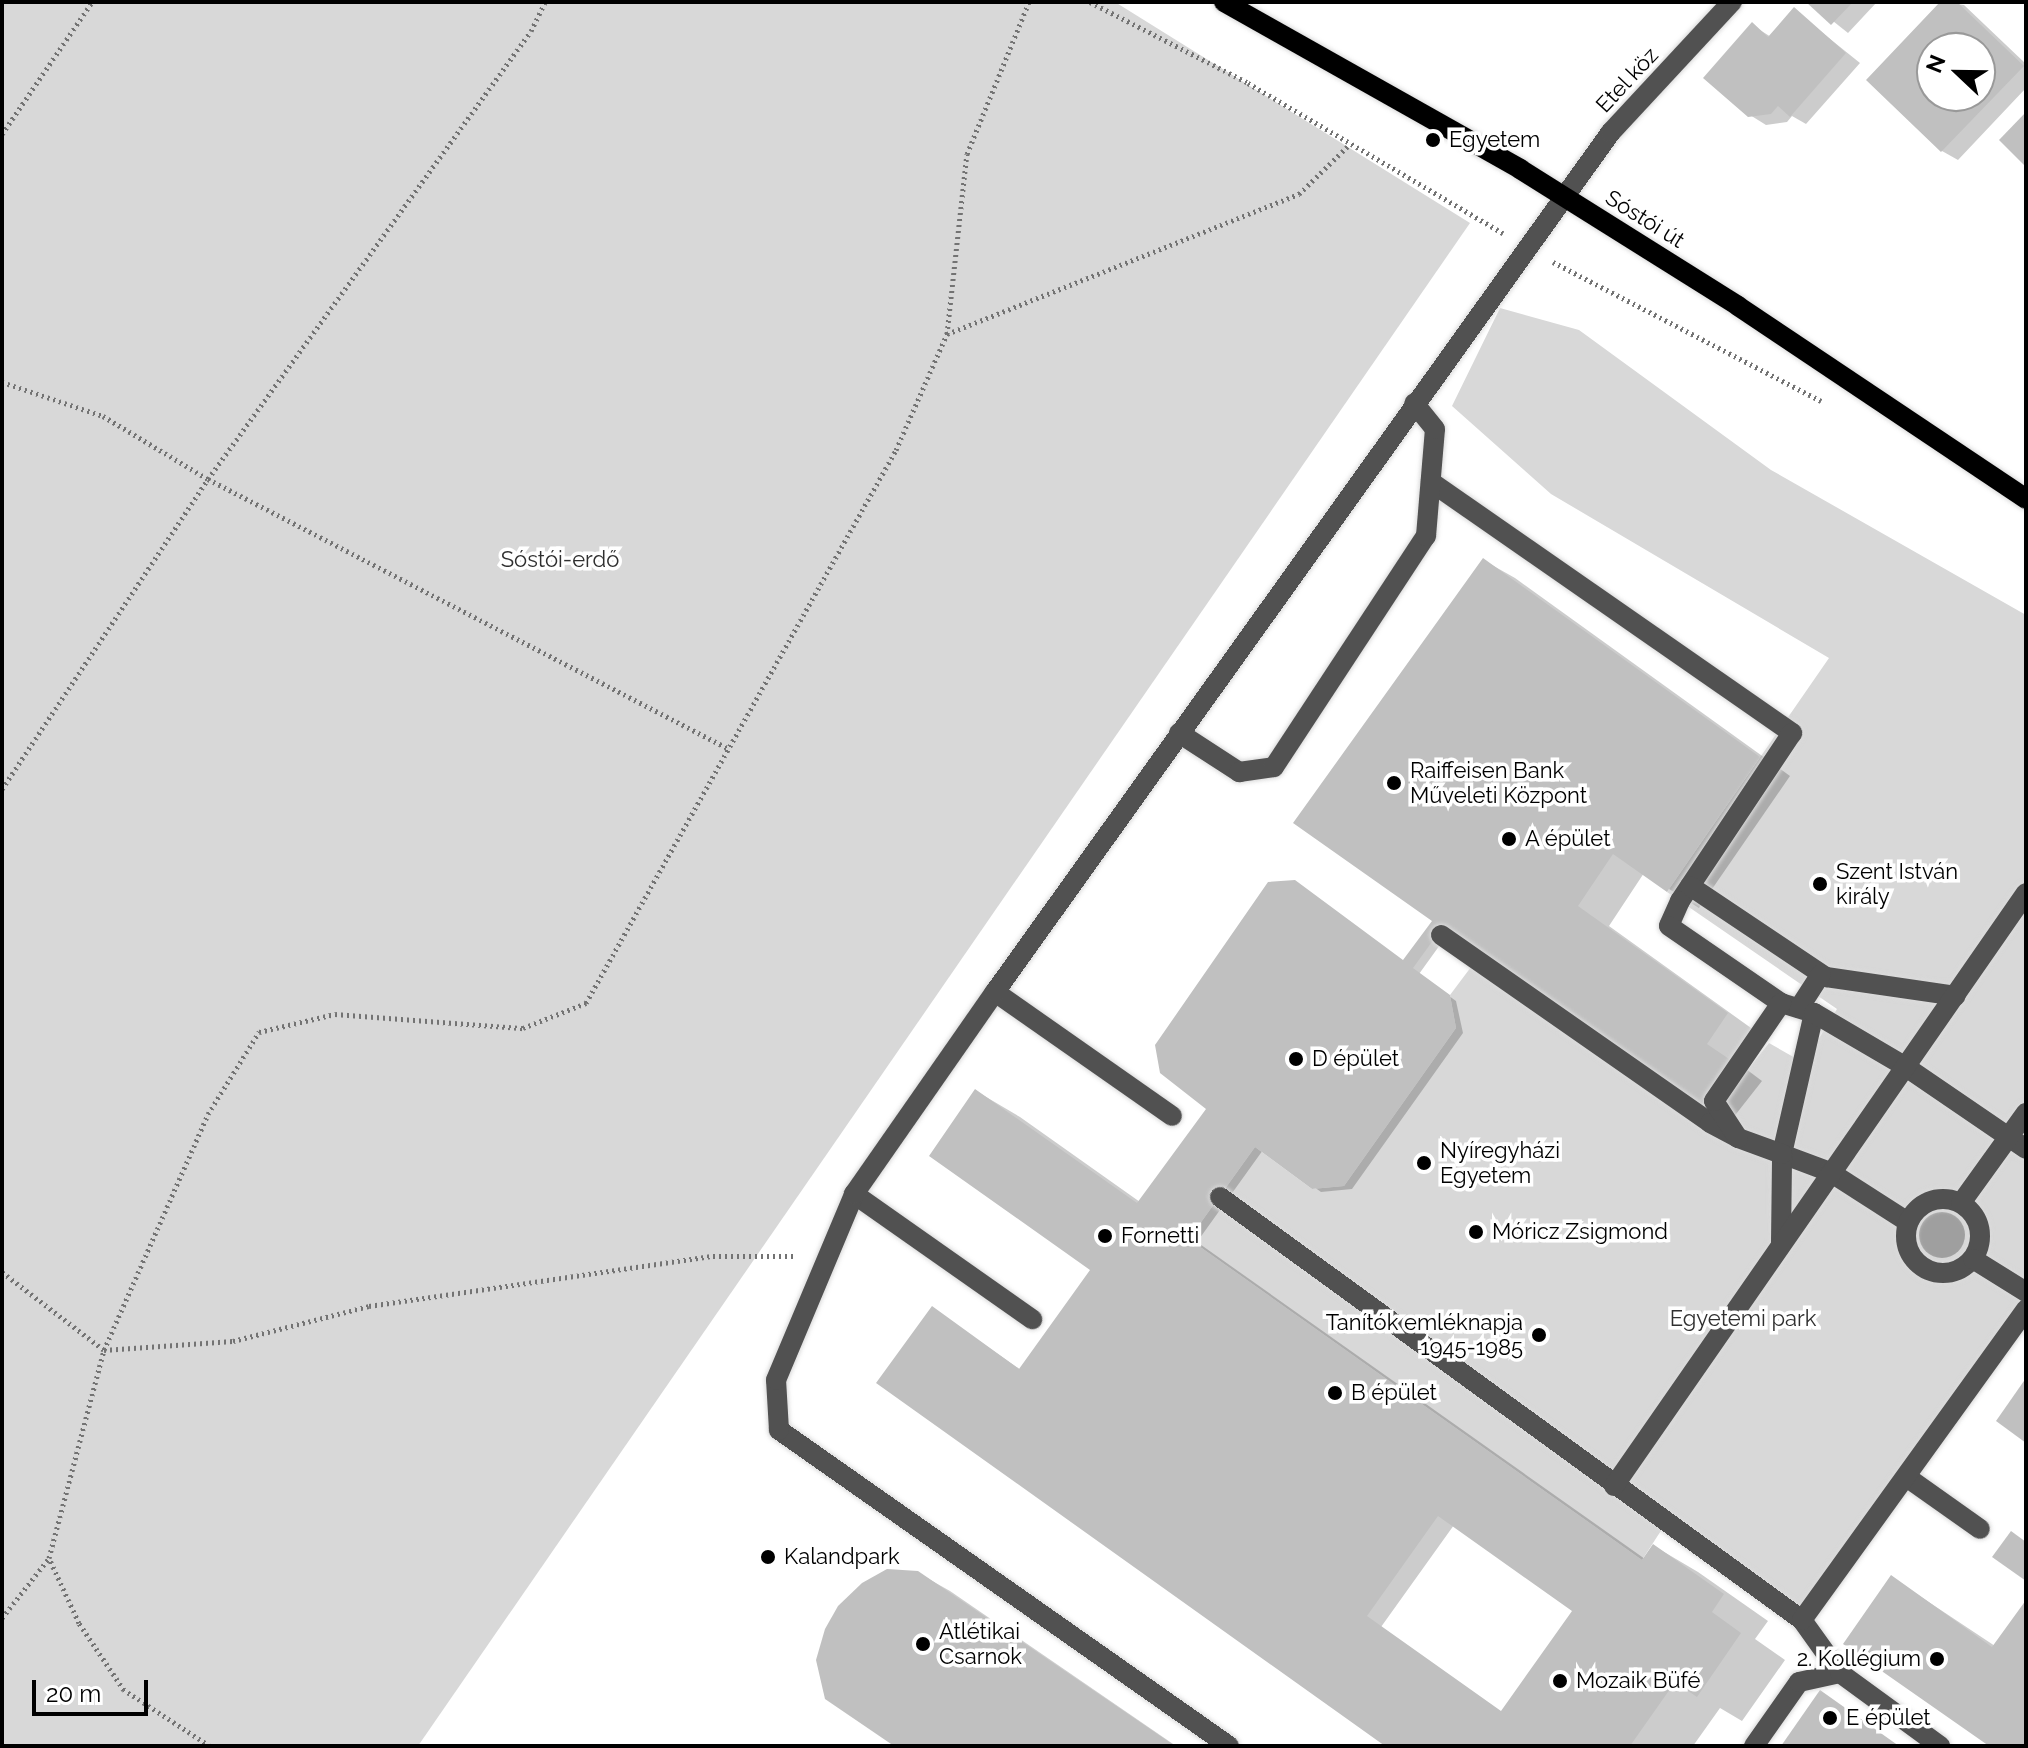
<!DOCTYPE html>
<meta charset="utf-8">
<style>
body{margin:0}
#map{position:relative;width:2028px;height:1748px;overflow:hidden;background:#fff;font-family:Raleway,sans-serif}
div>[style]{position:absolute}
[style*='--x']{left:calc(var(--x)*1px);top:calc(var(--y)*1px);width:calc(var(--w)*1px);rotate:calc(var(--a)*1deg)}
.green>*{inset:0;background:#d8d8d8}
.water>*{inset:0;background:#9f9f9f}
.round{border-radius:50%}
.shadow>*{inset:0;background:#0003}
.building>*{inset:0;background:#c0c0c0}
.path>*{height:5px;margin-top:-2.5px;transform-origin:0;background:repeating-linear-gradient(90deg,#737373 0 2px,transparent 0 6px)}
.roads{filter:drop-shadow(0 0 2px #dbdbdb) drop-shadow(0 0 2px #dbdbdb)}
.minor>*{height:20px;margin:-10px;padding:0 10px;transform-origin:10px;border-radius:10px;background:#515151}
.minor>.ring{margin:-10px;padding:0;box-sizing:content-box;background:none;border:20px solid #515151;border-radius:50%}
.major>*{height:20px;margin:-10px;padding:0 10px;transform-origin:10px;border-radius:10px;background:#000}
.dots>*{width:22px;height:22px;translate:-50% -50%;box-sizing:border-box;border:4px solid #fff;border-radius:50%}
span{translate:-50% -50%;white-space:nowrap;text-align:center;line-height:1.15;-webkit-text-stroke:7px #fff;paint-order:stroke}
.street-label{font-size:22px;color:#000}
.poi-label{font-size:22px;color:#000}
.left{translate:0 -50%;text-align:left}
.right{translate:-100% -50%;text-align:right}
.park-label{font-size:22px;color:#2f2f2f}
.frame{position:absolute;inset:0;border:4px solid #000;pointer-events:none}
.north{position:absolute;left:1916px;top:32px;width:80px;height:80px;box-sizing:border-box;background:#fff;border:2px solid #999;border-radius:50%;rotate:292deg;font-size:22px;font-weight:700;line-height:32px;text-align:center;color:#000}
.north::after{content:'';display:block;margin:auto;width:28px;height:36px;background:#000;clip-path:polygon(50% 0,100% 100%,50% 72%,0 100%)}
.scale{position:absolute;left:32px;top:1680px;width:116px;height:36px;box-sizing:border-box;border:4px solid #000;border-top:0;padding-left:10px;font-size:24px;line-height:28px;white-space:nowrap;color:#000;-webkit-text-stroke:6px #fff;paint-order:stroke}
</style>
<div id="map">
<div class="green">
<div style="clip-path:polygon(2px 2px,1115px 2px,1470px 223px,418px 1746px,2px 1746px)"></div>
<div style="clip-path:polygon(1500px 308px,1579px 330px,1771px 470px,2026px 615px,2026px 1298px,1799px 1611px,1666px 1523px,1642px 1560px,1189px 1239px,1255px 1147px,1312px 1189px,1344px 1186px,1456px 1028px,1450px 995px,1480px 955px,1732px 1061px,1746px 1072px,1769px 1043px,1804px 1063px,1837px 1009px,1667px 892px,1829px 658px,1551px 494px,1452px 406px)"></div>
</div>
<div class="water">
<div class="round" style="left:1919px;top:1212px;width:46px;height:46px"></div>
</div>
<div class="shadow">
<div style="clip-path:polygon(1809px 2px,1877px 2px,1848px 33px)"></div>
<div style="clip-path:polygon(evenodd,1943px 2px,1964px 5px,2026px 64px,2026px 88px,1958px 160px,1942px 151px,1869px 80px,1943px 2px,1932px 48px,1980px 48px,1980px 96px,1932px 96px,1932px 48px)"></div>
<div style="clip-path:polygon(1794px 10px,1860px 63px,1806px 124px,1792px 116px,1787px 122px,1766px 125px,1750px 115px,1752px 25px,1771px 37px)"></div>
<div style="clip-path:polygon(evenodd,1483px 560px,1515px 578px,1790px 776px,1699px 908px,1644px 873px,1609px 926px,1758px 1033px,1738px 1063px,1762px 1081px,1729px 1123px,1698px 1105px,1450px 931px,1419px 974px,1456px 1001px,1463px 1033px,1352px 1189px,1321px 1192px,1263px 1150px,1197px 1242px,1645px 1559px,1654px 1546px,1698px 1572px,1768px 1621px,1755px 1639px,1785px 1660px,1742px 1721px,1720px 1708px,1693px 1746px,1388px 1746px,932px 1308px,1021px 1370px,1093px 1270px,976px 1091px,1020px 1117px,1140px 1202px,1209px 1109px,1404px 962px,1432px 924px,1483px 560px,1454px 1525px,1575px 1610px,1502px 1713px,1381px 1627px,1454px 1525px)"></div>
<div style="clip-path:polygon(918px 1573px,950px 1591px,1176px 1746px,898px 1746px)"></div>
<div style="clip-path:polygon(1891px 1577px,1995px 1646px,2026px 1603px,2026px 1746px,1993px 1746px)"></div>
</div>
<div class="building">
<div style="clip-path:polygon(1806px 2px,1853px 2px,1831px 25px)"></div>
<div style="clip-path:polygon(evenodd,1940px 2px,1957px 2px,2024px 66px,1941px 152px,1866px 80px,1940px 2px,1932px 48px,1980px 48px,1980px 96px,1932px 96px,1932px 48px)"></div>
<div style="clip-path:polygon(1794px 7px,1846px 53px,1790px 117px,1778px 106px,1771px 114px,1748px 117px,1703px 78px,1752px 22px,1768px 37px)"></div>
<div style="clip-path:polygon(2026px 112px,2026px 167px,1999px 140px)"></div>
<div style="clip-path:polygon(evenodd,1483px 558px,1760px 757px,1667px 892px,1613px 854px,1578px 906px,1728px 1013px,1707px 1044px,1732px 1061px,1697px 1107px,1442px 928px,1413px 968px,1450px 995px,1456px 1028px,1344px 1186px,1312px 1189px,1255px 1147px,1189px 1239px,1642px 1560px,1653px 1544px,1724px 1594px,1712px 1612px,1741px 1633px,1697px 1697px,1675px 1682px,1630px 1746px,1385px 1746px,876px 1383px,932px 1306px,1019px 1369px,1090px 1270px,929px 1156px,975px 1089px,1137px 1203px,1206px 1109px,1160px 1073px,1155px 1045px,1268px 882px,1295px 880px,1403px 960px,1432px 921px,1293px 823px,1483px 558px,1438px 1516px,1572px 1611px,1501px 1711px,1367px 1616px,1438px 1516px)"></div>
<div style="clip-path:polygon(2026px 1378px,2026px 1443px,1996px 1421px)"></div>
<div style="clip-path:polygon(2011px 1531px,2026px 1542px,2026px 1581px,1992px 1557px)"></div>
<div style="clip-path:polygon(887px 1569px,918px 1571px,1175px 1746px,894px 1746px,825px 1699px,816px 1660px,825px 1629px,838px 1606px,862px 1583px)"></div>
<div style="clip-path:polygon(1891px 1575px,1992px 1647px,2026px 1600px,2026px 1746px,1989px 1746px,1843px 1644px)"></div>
<div style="clip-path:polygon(1820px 1690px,1899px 1746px,1781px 1746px)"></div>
</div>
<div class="path">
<div style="--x:1090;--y:2;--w:178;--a:27.1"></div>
<div style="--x:1248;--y:83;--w:296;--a:30.5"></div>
<div style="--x:2;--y:134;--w:160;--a:-55.7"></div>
<div style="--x:1553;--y:262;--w:302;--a:27.4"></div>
<div style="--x:947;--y:334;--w:379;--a:-21.7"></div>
<div style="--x:1299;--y:194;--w:70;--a:-44.4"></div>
<div style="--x:2;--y:382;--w:107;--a:18.6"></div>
<div style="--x:103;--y:416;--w:122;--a:31"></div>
<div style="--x:208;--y:479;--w:587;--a:27.39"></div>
<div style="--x:2;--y:789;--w:372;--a:-56.4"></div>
<div style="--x:208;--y:479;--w:552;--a:-54.21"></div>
<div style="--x:531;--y:31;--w:32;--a:-64"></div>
<div style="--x:2;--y:1272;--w:128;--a:37.4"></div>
<div style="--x:104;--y:1350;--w:129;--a:-4"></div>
<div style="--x:233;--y:1341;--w:140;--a:-14.4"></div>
<div style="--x:369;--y:1306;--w:348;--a:-8.3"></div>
<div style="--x:713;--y:1256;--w:83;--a:0"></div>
<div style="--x:2;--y:1618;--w:76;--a:-51.9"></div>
<div style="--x:210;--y:1746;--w:103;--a:-146.9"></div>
<div style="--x:124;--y:1690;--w:81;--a:-123.9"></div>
<div style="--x:79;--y:1623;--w:72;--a:-114.8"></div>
<div style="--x:49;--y:1558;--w:215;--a:-75.2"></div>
<div style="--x:104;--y:1350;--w:258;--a:-66.2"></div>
<div style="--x:208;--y:1114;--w:97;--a:-58.1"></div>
<div style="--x:259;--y:1032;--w:78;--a:-13.3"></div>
<div style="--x:335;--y:1014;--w:189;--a:4.3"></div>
<div style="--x:523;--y:1028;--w:68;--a:-21.6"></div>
<div style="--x:586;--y:1003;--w:634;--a:-60.73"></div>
<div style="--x:896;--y:450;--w:127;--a:-66.3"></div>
<div style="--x:947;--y:334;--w:181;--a:-83.7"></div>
<div style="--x:967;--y:154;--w:164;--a:-67.8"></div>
</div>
<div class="roads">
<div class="minor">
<div style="--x:1431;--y:482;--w:440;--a:34.8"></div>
<div style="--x:1792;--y:733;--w:202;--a:123.7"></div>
<div style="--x:1680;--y:901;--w:27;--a:114"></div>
<div style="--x:1669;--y:926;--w:136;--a:34.5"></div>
<div style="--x:1781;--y:1003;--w:34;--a:17"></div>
<div style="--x:1814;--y:1013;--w:145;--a:102.8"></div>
<div style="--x:1782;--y:1154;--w:51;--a:20.6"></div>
<div style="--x:1830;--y:1172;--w:93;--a:32.7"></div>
<div style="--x:1179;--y:733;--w:72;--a:33"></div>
<div style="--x:1239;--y:772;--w:35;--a:-8"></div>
<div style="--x:1274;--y:767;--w:277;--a:-56.7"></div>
<div style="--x:1426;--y:536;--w:107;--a:-85.2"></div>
<div style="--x:1435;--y:429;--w:33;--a:-129"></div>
<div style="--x:1690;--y:886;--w:164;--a:33.8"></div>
<div style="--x:1826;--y:977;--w:131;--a:8.3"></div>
<div style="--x:1441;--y:935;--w:328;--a:34.9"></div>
<div style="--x:1710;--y:1123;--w:32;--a:28"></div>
<div style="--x:995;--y:992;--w:216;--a:35"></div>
<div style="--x:1799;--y:1008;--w:40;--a:-57.1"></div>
<div style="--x:1814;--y:1013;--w:107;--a:30.4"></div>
<div style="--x:1906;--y:1067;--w:145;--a:34.3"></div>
<div style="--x:854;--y:1194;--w:218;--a:35.1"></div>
<div style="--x:1220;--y:1197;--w:719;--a:36.01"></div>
<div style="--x:1802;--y:1620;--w:65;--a:54.4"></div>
<div class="ring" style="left:1906px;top:1199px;width:54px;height:54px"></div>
<div style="--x:1961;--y:1203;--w:111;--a:-54.2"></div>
<div style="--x:1781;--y:1242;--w:88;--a:-89.3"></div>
<div style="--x:1782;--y:1154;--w:47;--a:-160"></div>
<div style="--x:1738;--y:1138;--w:44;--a:-123"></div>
<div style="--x:1714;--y:1101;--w:119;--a:-55.6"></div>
<div style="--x:1973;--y:1259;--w:62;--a:31.9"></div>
<div style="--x:1908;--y:1478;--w:88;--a:35.3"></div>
<div style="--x:1614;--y:1486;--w:722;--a:-55.21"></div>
<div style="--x:1802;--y:1620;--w:383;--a:-54.2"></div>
<div style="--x:1229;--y:1746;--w:550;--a:-144.92"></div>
<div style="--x:779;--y:1430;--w:50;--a:-93.4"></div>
<div style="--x:776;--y:1380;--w:202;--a:-67.2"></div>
<div style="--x:854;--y:1194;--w:246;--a:-55.1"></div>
<div style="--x:995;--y:992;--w:1058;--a:-54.39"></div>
<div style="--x:1611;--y:132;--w:178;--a:-47.1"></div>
<div style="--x:1754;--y:1746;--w:78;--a:-54.9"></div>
<div style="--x:1799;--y:1682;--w:42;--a:-12.4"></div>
<div style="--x:1840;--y:1673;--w:124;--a:36.1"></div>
</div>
<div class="major">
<div style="--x:1224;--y:2;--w:340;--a:29.4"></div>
<div style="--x:1520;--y:169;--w:257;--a:32.1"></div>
<div style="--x:1738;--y:306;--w:347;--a:33.8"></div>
</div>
</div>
<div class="dots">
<div style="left:1433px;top:140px;background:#000"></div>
<div style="left:1394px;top:783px;background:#000"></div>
<div style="left:1509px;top:839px;background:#000"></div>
<div style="left:1820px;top:884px;background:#000"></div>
<div style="left:1296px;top:1059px;background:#000"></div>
<div style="left:1424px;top:1163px;background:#000"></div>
<div style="left:1476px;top:1232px;background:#000"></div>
<div style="left:1105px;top:1236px;background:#000"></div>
<div style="left:1539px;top:1335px;background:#000"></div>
<div style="left:1335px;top:1393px;background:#000"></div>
<div style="left:768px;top:1557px;background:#000"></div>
<div style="left:923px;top:1644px;background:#000"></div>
<div style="left:1937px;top:1659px;background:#000"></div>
<div style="left:1560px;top:1681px;background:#000"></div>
<div style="left:1830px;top:1718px;background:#000"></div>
</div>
<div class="street-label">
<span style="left:1627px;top:80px;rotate:-47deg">Etel köz</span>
<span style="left:1645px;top:219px;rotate:32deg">Sóstói út</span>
</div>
<div class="poi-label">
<span class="left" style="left:1449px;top:140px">Egyetem</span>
<span class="left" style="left:1410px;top:783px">Raiffeisen Bank<br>Műveleti Központ</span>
<span class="left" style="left:1525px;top:839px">A épület</span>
<span class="left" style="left:1836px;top:884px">Szent István<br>király</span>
<span class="left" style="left:1312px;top:1059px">D épület</span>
<span class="left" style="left:1440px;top:1163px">Nyíregyházi<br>Egyetem</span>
<span class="left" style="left:1492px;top:1232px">Móricz Zsigmond</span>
<span class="left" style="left:1121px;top:1236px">Fornetti</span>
<span class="right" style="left:1523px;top:1335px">Tanítók emléknapja<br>1945-1985</span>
<span class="left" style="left:1351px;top:1393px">B épület</span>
<span class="left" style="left:784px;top:1557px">Kalandpark</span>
<span class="left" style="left:939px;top:1644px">Atlétikai<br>Csarnok</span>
<span class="right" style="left:1921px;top:1659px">2. Kollégium</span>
<span class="left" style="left:1576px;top:1681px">Mozaik Büfé</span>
<span class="left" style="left:1846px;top:1718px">E épület</span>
</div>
<div class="park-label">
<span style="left:560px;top:560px">Sóstói-erdő</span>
<span style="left:1743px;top:1319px">Egyetemi park</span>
</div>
<div class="frame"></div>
<div class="north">N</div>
<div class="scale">20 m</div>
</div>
